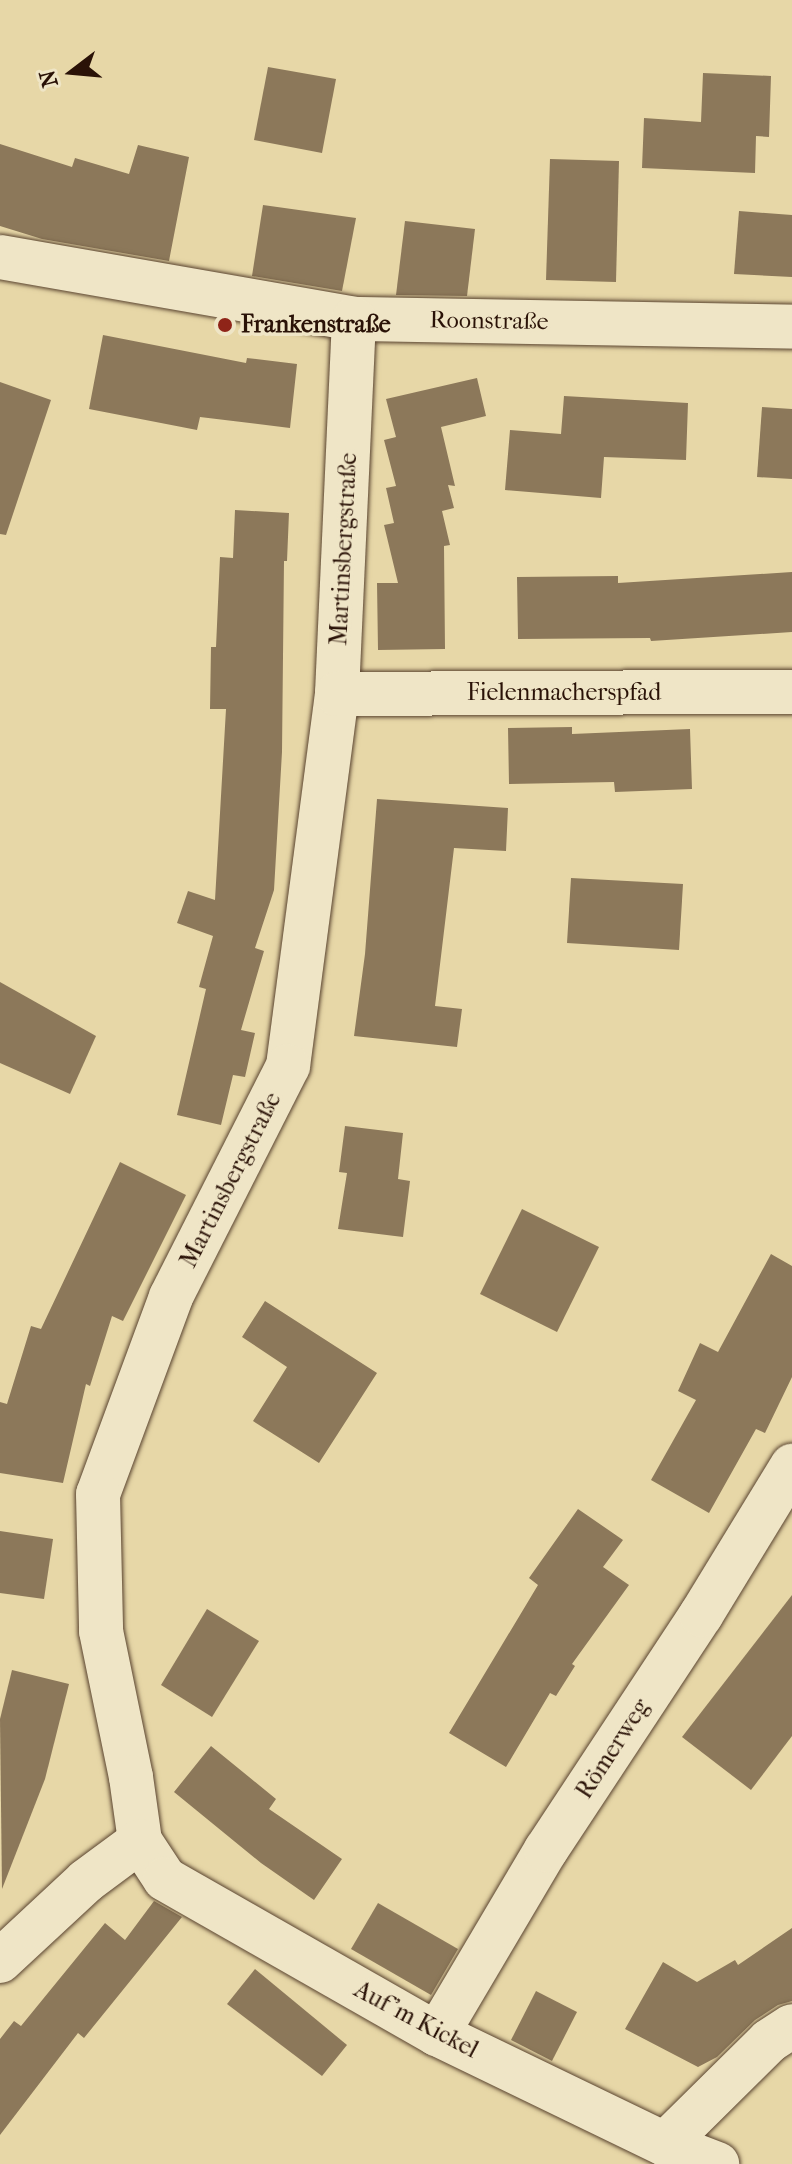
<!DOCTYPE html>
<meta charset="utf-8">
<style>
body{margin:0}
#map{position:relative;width:792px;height:2164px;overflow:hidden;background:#e7d7a7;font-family:"IM FELL French Canon",serif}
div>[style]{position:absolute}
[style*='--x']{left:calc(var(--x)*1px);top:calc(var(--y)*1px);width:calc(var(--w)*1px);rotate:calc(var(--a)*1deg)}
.building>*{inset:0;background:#8c785a}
.roads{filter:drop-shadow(0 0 2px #59432f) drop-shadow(0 0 2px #59432f)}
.minor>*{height:44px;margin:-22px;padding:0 22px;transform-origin:22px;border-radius:22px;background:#efe5c6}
.dots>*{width:22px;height:22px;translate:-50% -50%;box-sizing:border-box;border:4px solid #efe5c6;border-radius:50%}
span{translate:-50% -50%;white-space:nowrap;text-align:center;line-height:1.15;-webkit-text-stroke:7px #efe5c6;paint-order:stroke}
.street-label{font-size:24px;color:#2a1207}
.poi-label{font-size:24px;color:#2a1207;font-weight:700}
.left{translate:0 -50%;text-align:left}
.north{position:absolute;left:32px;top:32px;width:80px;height:80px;-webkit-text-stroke:6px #efe5c6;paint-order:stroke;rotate:254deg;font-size:22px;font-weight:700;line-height:32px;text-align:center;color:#2a1207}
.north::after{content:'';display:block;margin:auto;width:28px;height:36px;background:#2a1207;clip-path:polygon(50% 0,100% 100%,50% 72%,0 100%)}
</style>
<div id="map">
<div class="building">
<div style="clip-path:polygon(268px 67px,336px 79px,322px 153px,254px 140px)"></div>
<div style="clip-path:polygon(703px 73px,771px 76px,769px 137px,756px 136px,755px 173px,642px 168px,644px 118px,701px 122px)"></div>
<div style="clip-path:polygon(0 144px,72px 167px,75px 158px,129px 174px,138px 145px,189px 157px,169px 261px,42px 239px,0 226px)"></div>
<div style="clip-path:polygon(550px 159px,619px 161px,616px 282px,546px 280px)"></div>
<div style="clip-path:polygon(263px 205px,356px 218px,342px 291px,252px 276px)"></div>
<div style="clip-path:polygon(739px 211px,792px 215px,792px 277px,734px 274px)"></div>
<div style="clip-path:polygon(405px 221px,475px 229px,467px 296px,396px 295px)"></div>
<div style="clip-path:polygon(103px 335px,246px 363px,247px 358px,297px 364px,290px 428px,200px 417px,197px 430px,89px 409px)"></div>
<div style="clip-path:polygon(477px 378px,486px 416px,441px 427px,455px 486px,448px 485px,454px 508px,442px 511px,450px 545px,444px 546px,445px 649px,378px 650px,377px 583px,398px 583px,384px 525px,394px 523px,386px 488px,396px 486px,384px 440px,396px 437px,386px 399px)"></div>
<div style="clip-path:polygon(0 382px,51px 400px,6px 535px,0 534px)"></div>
<div style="clip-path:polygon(564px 396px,688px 403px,686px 460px,604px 457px,601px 498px,505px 490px,510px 430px,561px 434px)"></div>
<div style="clip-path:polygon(762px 407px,792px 409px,792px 479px,757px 477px)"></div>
<div style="clip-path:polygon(235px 510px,289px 513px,287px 561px,284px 561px,282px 752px,274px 890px,255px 948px,264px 951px,241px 1030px,255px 1033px,245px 1077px,233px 1075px,221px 1125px,177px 1115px,206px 989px,199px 987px,213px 936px,177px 923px,188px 891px,215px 900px,226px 709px,210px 709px,211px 647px,216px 647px,220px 557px,233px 558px)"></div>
<div style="clip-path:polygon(792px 572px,792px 632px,651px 641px,650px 638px,518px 639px,517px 577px,618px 576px,618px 583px)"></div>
<div style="clip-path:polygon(572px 727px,572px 734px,690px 729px,692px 789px,615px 792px,614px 782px,509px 784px,508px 728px)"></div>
<div style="clip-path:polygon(377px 799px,508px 808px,506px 851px,454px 848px,435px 1006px,462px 1009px,457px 1047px,354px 1036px,365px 954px)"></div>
<div style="clip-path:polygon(571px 878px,683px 884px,679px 950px,567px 943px)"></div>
<div style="clip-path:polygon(0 982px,96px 1036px,70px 1094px,0 1063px)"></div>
<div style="clip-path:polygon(345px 1126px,403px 1133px,398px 1179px,410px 1181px,403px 1237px,338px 1229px,347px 1173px,339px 1172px)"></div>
<div style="clip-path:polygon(120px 1162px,186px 1195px,123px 1321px,112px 1316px,90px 1386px,86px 1384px,63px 1483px,0 1473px,0 1402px,7px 1404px,31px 1326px,41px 1329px)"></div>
<div style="clip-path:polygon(522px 1209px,599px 1247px,557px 1332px,480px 1294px)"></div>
<div style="clip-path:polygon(771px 1254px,792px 1266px,792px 1377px,765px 1433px,756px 1429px,709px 1513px,651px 1480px,696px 1400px,678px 1391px,700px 1343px,718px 1352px)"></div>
<div style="clip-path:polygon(265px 1301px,377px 1373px,319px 1463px,253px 1421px,287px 1367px,242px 1337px)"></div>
<div style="clip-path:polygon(578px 1509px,623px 1540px,603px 1567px,629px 1585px,572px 1664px,575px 1666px,556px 1696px,550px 1693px,506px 1767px,449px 1733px,538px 1585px,529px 1578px)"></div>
<div style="clip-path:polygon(0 1531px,53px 1539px,44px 1599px,0 1593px)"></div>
<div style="clip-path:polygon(792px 1595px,792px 1736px,751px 1790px,682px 1737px)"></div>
<div style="clip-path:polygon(207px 1609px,259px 1641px,212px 1717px,161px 1685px)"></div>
<div style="clip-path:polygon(12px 1670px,69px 1684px,45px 1779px,2px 1889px,0 1719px)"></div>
<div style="clip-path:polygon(211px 1746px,276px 1799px,269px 1809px,342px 1859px,314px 1900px,261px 1863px,174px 1792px)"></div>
<div style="clip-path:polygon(154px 1901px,182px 1917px,84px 2038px,78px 2033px,0 2135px,0 2039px,14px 2021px,21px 2026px,105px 1923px,125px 1940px)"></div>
<div style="clip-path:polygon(378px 1903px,458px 1949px,431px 1995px,351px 1949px)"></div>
<div style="clip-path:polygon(792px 1928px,792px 2001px,778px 2005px,755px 2020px,717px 2057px,698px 2067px,625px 2029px,663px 1962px,697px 1982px,735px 1960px,738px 1965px)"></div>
<div style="clip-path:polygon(255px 1969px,347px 2045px,322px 2076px,227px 2004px)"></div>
<div style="clip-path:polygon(536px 1991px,577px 2012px,552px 2061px,511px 2040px)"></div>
</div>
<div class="roads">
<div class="minor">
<div style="--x:0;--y:257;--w:359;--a:9.9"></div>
<div style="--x:354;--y:319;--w:438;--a:1"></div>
<div style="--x:354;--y:319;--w:375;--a:92.6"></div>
<div style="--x:337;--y:694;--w:375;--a:97.5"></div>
<div style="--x:288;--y:1066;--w:259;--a:116.9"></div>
<div style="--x:171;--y:1297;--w:210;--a:110.3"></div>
<div style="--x:98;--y:1494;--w:137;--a:88.7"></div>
<div style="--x:101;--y:1631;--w:149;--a:78.4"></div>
<div style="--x:131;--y:1777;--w:65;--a:82"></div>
<div style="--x:140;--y:1841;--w:45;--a:56.7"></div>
<div style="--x:165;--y:1879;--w:313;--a:29.7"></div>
<div style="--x:437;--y:2034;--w:253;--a:25.8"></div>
<div style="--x:665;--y:2144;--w:56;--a:21"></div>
<div style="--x:337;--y:694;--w:455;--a:-0.3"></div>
<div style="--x:0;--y:1961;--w:117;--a:-42.9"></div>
<div style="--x:86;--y:1881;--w:67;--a:-36.5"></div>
<div style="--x:437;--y:2034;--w:214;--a:-59.4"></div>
<div style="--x:546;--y:1850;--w:282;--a:-56.6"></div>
<div style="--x:701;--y:1615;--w:175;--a:-58.6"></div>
<div style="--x:665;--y:2144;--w:146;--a:-44.7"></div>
<div style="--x:769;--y:2041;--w:27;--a:-33"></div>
</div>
</div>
<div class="dots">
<div style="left:225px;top:325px;background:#8f2418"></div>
</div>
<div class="street-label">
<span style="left:489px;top:321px;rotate:1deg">Roonstraße</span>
<span style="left:344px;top:549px;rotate:-87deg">Martinsbergstraße</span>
<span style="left:564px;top:693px">Fielenmacherspfad</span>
<span style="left:231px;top:1180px;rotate:-63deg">Martinsbergstraße</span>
<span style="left:613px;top:1749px;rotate:-57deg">Römerweg</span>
<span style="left:416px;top:2020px;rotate:28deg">Auf'm Kickel</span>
</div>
<div class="poi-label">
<span class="left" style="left:241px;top:325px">Frankenstraße</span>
</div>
<div class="north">N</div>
</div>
